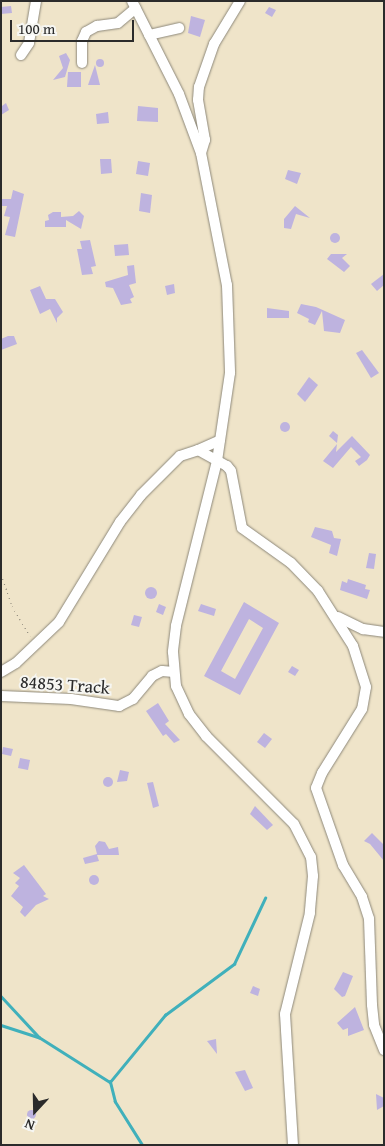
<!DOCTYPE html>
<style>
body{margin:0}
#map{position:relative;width:385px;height:1146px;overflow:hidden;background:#efe4c9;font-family:"Gentium Book Plus",serif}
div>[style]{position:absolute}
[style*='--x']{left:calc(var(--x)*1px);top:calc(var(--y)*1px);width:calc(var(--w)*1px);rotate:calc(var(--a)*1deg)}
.stream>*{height:2.5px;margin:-1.25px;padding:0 1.25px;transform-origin:1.25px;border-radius:1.25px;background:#40b0bb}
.building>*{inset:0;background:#beb3df}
.round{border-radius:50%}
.path>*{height:1px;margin-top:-0.5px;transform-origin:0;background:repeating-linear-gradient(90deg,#8d887a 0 1px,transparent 0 5px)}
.roads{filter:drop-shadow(0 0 1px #8d887a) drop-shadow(0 0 1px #8d887a)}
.minor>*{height:10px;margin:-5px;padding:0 5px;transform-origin:5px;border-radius:5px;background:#fff}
span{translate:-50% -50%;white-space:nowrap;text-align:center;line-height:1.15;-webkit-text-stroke:4px #f6f6f2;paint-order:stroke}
.street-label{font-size:18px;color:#2b2b2b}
.frame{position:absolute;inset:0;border:2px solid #2b2b2b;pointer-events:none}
.north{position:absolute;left:10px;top:1086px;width:50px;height:50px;-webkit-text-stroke:4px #f6f6f2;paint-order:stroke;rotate:201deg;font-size:14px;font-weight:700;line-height:20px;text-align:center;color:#2b2b2b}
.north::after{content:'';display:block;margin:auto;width:18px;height:22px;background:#2b2b2b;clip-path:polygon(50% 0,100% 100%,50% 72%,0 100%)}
.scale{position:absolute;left:10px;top:20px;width:124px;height:22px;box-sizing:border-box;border:2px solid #2b2b2b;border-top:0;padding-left:6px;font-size:15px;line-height:18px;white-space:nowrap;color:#2b2b2b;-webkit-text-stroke:4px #f6f6f2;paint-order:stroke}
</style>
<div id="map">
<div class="stream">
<div style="--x:1;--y:996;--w:56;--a:47.2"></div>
<div style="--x:1;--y:1025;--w:40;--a:18"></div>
<div style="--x:39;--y:1037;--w:84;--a:32.4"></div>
<div style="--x:142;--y:1145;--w:51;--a:-122.1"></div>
<div style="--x:115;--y:1102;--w:21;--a:-104"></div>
<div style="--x:110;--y:1082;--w:87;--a:-50.6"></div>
<div style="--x:165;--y:1015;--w:86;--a:-36.5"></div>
<div style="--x:234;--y:964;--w:73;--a:-64.8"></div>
</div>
<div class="building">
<div style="clip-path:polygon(11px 6px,12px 13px,1px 14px,1px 7px)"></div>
<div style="clip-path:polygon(269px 7px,276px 10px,272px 17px,265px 13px)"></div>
<div style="clip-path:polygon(191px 16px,205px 20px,200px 37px,188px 33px)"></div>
<div style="clip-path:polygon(66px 53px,70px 60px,65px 77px,53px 80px,63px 68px,59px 56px)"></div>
<div class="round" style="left:96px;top:59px;width:8px;height:8px"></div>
<div style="clip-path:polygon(95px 65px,100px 85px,88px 85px)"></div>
<div style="clip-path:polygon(68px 72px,81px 72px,81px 87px,67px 87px)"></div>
<div style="clip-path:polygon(6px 103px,9px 110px,1px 115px,2px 106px)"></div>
<div style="clip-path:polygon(138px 106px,158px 108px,158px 122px,137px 121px)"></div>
<div style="clip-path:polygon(108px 112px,109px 123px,97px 124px,96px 114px)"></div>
<div style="clip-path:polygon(100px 159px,111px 159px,112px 173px,101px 174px)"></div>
<div style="clip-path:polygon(138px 161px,150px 163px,148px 176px,136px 174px)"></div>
<div style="clip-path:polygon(288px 170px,301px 173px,297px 184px,285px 179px)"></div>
<div style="clip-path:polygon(13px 190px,24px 194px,15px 237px,5px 235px,10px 217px,4px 216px,7px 206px,1px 206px,1px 199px,11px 199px)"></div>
<div style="clip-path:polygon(141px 193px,152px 195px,150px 213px,139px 211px)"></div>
<div style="clip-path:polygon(295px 206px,310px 218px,296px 214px,291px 229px,284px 228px,284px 219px)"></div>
<div style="clip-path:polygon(79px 211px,84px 216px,81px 229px,66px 220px,66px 227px,45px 227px,45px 221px,49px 220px,48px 215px,53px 212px,61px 212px,61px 217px,73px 216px)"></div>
<div class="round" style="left:330px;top:233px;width:10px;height:10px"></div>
<div style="clip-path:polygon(90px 240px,96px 266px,91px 267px,93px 274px,82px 275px,77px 249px,82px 249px,80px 241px)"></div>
<div style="clip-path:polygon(128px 244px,129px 255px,115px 256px,114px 245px)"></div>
<div style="clip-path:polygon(347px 254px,342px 258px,350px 266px,344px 272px,327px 259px,331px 254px)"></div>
<div style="clip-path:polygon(134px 265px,136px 283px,129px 285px,134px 297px,130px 299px,132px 303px,121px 305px,113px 288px,106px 287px,105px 282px,128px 275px,127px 266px)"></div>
<div style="clip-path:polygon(384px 274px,384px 285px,377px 291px,371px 284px)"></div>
<div style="clip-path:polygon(174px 284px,175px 293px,167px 295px,165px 286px)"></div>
<div style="clip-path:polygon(40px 286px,46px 299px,55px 299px,63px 312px,57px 318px,57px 323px,50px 309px,40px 314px,30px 290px)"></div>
<div style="clip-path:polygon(301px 304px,316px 307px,345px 320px,340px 333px,324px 331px,322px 311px,315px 325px,308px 322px,309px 319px,297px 313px)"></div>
<div style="clip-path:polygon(267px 308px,289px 311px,289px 318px,267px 318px)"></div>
<div style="clip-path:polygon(8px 336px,14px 336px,17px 344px,1px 350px,1px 339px)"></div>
<div style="clip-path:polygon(362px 350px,379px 373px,371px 378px,356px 353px)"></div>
<div style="clip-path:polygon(309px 377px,318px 385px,305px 402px,297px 394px)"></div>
<div class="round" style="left:280px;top:422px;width:10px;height:10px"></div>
<div style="clip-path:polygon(333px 431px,338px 435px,337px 443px,329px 436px)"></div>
<div style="clip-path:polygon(352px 436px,370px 455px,367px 460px,359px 466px,355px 461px,361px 457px,351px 447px,333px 468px,323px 461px,337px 444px,336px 452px)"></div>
<div style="clip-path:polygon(315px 527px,332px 531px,334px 538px,341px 539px,337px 556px,329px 553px,331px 545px,311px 537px)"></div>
<div style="clip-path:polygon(369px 553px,376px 554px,374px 569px,366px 568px)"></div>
<div style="clip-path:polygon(348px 579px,366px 585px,365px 589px,370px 590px,367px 599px,340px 590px,342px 581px,347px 583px)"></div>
<div class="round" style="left:145px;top:587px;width:12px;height:12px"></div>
<div style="clip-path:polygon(evenodd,244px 602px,279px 623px,240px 695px,204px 676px,244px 602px,249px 619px,263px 628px,235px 679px,221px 671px,249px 619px)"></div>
<div style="clip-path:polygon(159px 604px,166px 607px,163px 615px,156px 612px)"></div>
<div style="clip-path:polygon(201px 604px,216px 609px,214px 616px,198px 611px)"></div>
<div style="clip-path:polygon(134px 615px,142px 617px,139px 627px,131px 625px)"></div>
<div style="clip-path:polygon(292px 666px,299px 670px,295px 676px,288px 672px)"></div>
<div style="clip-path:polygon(158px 703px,169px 721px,165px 724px,180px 740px,174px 743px,166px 734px,163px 736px,146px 711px)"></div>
<div style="clip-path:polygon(264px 733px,272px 739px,265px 748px,257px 742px)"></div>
<div style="clip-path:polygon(3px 747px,13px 749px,11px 756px,2px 754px)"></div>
<div style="clip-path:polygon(20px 758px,30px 760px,28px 770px,18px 768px)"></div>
<div style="clip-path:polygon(120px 770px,129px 772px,127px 781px,117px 782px)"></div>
<div class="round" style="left:103px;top:777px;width:10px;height:10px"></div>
<div style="clip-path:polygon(153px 782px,159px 806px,153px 808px,147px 783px)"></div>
<div style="clip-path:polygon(255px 806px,273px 825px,267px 830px,250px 814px)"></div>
<div style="clip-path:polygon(372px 833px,384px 845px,384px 861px,370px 844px,364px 841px)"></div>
<div style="clip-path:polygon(99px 841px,105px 842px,109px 849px,118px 847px,119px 855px,97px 855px,99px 861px,85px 864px,83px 858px,97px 854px,95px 846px)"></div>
<div style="clip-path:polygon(24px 865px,46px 894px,43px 896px,49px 899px,36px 905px,25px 917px,20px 912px,23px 907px,11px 896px,19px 886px,15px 883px,20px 878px,13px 873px)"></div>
<div class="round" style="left:89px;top:875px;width:10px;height:10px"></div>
<div style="clip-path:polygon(343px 972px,353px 976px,345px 996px,342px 997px,334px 989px)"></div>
<div style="clip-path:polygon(253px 986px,260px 989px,258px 996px,250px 993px)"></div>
<div style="clip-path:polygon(355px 1007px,364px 1030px,348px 1036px,348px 1028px,343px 1030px,337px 1023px)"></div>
<div style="clip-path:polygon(216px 1039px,217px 1054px,207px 1041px)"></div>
<div style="clip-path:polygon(245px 1070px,253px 1088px,245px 1091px,235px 1072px)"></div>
<div style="clip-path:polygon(376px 1094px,384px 1098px,384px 1106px,377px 1110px)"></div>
<div class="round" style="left:26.5px;top:1109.5px;width:9px;height:9px"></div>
</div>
<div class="path">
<div style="--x:1;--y:574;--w:34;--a:71"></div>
<div style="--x:12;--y:606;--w:35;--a:59"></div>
</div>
<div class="roads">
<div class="minor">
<div style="--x:132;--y:1;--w:104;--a:63.2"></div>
<div style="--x:179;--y:94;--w:63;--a:69.6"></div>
<div style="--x:201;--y:153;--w:135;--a:78.9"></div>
<div style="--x:227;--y:285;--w:88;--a:88"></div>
<div style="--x:230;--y:373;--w:89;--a:98.4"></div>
<div style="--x:217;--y:461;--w:170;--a:104"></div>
<div style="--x:176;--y:626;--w:26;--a:97"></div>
<div style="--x:173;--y:652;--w:34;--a:85"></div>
<div style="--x:176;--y:686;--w:31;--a:65"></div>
<div style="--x:189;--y:714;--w:28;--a:52"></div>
<div style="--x:206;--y:736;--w:124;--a:45"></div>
<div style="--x:294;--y:824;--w:37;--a:63"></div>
<div style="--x:311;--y:857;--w:19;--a:84"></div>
<div style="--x:313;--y:876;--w:37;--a:95"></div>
<div style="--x:310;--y:913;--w:104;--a:103.9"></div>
<div style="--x:285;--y:1014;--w:131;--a:86.5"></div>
<div style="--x:149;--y:35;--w:31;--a:-13"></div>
<div style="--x:21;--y:55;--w:14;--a:-56"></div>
<div style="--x:29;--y:43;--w:43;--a:-80.5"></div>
<div style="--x:82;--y:63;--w:22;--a:-90"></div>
<div style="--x:82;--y:41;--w:10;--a:-66"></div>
<div style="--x:86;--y:32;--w:13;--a:-29"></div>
<div style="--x:97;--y:26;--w:21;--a:-8"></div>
<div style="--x:118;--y:23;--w:23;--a:-40"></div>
<div style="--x:201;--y:153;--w:14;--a:-73"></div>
<div style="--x:205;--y:140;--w:41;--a:-99.9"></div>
<div style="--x:198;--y:100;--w:13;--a:-86"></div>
<div style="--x:199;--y:87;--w:46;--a:-70.8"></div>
<div style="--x:214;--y:44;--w:50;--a:-58.8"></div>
<div style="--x:198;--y:450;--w:24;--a:-24"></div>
<div style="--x:338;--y:617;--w:28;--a:26"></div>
<div style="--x:363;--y:629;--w:21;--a:8"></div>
<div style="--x:1;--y:672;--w:17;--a:-31"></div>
<div style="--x:16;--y:663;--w:59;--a:-43.6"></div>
<div style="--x:59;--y:622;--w:117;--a:-58.6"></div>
<div style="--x:120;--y:522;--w:34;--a:-52"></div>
<div style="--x:141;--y:495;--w:55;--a:-45"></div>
<div style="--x:180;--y:456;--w:19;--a:-18"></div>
<div style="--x:198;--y:450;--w:33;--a:29"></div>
<div style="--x:227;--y:466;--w:6;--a:51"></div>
<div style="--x:231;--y:471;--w:58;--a:79.1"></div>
<div style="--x:242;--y:528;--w:60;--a:35.5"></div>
<div style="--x:291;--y:563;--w:39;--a:46"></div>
<div style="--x:318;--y:591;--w:65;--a:57.5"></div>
<div style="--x:353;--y:646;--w:43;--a:72.4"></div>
<div style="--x:366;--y:687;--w:22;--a:100"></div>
<div style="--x:362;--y:709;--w:75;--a:122"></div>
<div style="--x:322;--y:773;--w:16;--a:112"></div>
<div style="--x:316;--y:788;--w:82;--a:70.7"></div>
<div style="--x:343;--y:865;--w:37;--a:59"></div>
<div style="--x:362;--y:897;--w:23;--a:72"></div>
<div style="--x:369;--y:919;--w:86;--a:88"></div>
<div style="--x:372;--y:1005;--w:20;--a:84"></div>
<div style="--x:374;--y:1025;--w:27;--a:68"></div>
<div style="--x:1;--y:696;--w:70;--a:2.5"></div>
<div style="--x:71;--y:699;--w:49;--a:8.3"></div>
<div style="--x:119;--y:706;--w:16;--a:-27"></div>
<div style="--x:133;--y:699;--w:30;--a:-50"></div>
<div style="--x:152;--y:676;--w:11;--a:-27"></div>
<div style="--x:162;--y:671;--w:12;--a:5"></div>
</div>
</div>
<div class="street-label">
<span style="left:65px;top:685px;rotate:4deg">84853 Track</span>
</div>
<div class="frame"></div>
<div class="north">N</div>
<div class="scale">100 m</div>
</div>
